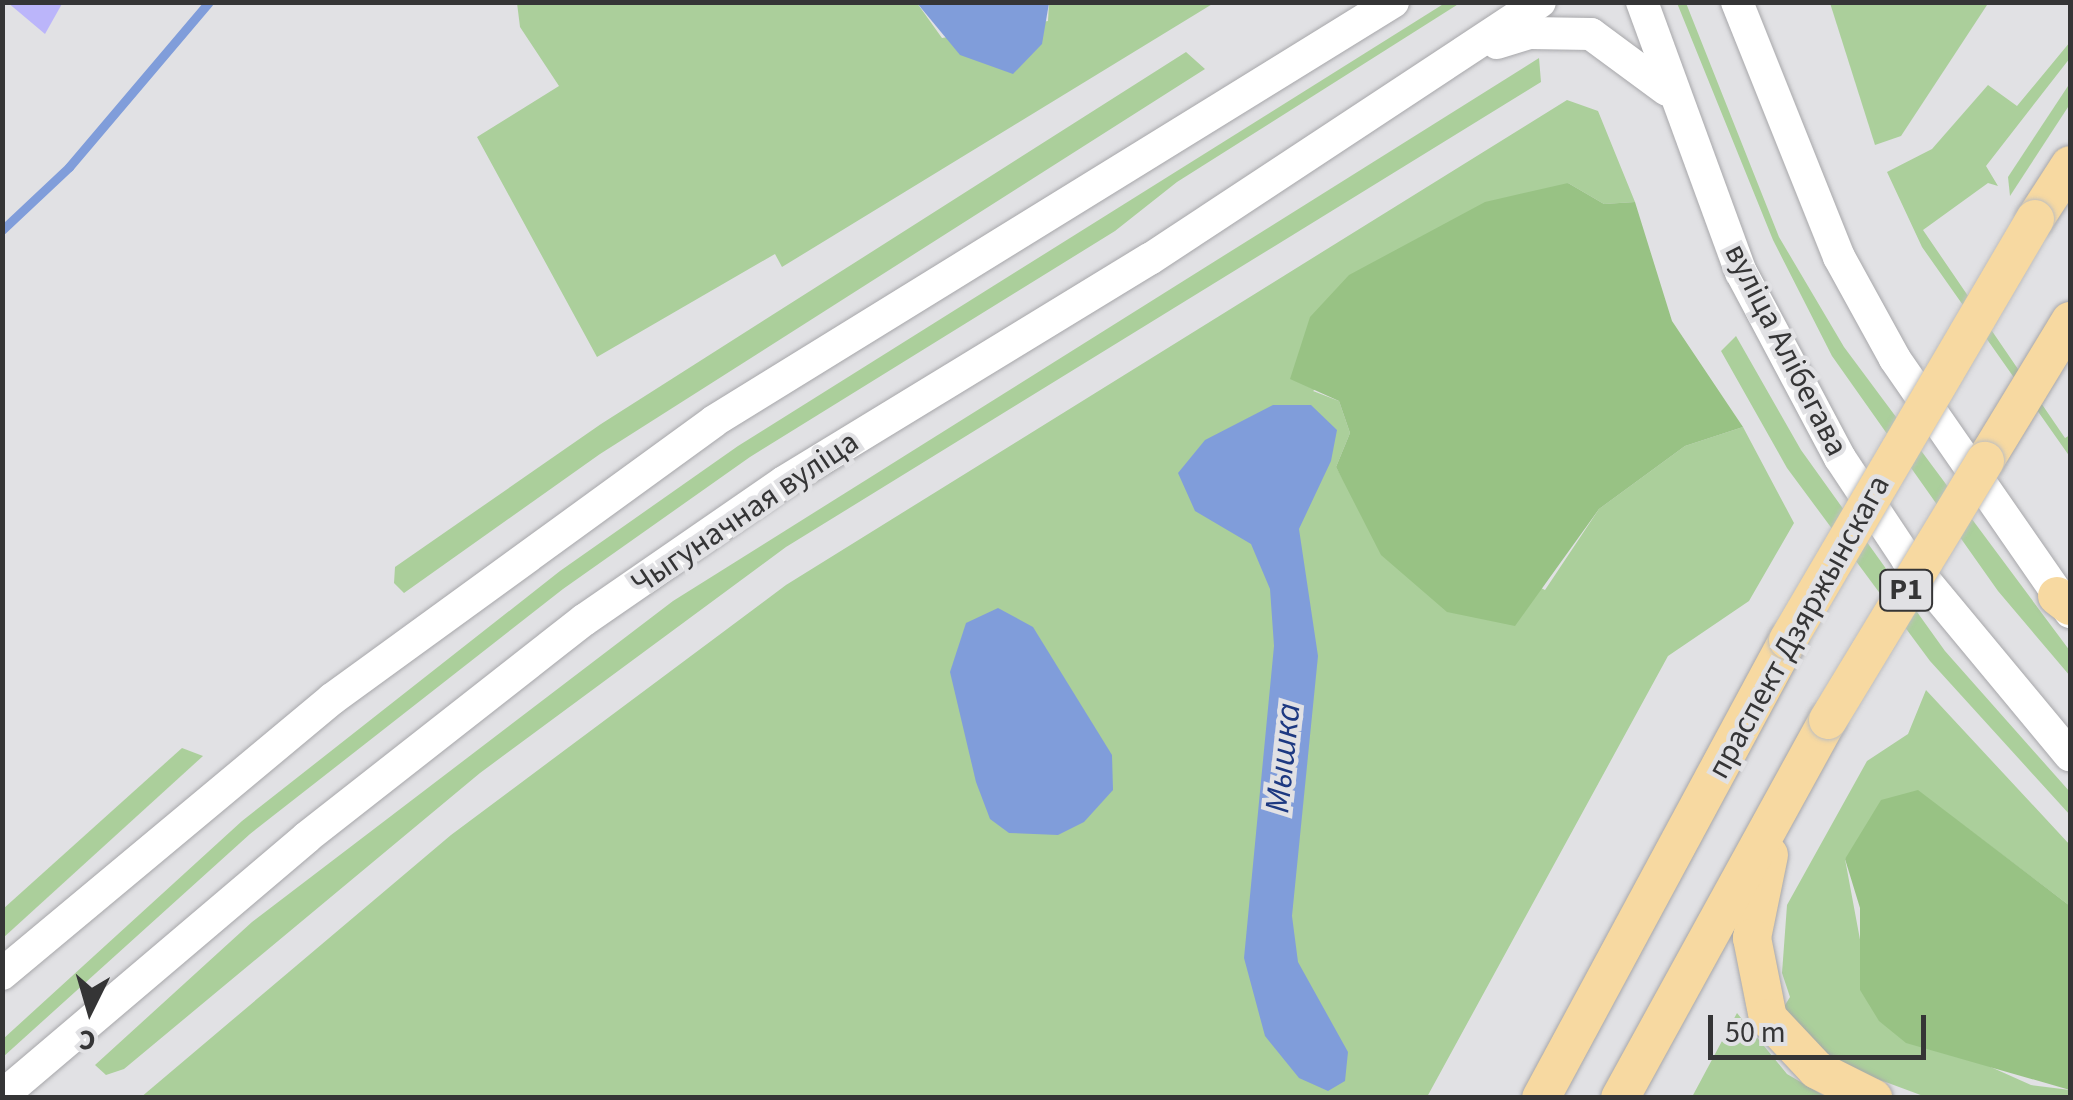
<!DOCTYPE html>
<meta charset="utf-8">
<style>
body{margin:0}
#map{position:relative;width:2073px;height:1100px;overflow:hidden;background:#e1e1e4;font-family:"Source Sans 3",sans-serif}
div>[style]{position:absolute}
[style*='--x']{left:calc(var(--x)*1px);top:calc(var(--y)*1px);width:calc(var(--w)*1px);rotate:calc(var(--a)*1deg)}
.green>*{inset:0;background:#abcf9b}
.forest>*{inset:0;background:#98c284}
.water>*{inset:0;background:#809dda}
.stream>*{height:9px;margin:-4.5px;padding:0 4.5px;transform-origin:4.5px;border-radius:4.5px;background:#809dda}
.building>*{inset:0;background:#bbb5fa}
.roads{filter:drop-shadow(0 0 2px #a7a7aa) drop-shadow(0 0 2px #a7a7aa)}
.secondary>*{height:32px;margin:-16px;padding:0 16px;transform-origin:16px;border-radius:16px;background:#fff}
.primary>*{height:38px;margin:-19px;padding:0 19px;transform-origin:19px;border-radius:19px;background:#f7d9a1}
.bridges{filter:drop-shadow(0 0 2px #bebebf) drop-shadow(0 0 2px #bebebf)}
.primary-bridge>*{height:38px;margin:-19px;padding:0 19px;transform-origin:19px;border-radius:19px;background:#f7d9a1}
span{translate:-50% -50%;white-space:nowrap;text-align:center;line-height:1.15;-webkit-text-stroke:9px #e1e1e4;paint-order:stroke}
.shield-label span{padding:2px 8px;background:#e1e1e4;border:2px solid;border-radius:8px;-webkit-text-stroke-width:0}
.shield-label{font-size:30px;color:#353536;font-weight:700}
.street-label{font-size:32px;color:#353536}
.water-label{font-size:35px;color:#1d3981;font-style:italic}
.frame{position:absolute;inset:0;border:5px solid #353536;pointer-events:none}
.north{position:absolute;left:40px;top:960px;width:100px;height:100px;-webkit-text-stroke:8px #e1e1e4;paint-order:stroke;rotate:185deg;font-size:28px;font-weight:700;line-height:40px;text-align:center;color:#353536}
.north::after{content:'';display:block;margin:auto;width:35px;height:45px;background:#353536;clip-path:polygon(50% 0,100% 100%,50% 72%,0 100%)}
.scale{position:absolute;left:1708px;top:1015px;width:218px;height:45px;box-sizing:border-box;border:5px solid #353536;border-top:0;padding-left:12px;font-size:30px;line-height:35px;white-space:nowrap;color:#353536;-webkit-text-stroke:8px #e1e1e4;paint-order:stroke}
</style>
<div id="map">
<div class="green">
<div style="clip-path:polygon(1989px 2px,1901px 136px,1875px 145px,1830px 3px)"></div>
<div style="clip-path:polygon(517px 3px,917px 3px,942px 38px,1048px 21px,1049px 3px,1214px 3px,782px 267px,775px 254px,597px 357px,477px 137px,559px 86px,520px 27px)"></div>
<div style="clip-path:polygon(1445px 3px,1460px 3px,1177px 182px,1115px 231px,750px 457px,563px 589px,250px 834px,3px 1057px,3px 1039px,242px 821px,560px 571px,738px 446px)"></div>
<div style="clip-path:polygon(1677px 3px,1686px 3px,1779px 237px,1844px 347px,2070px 651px,2070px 676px,1998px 591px,1832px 356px,1773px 240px)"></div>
<div style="clip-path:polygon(2070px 42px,2070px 58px,1986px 166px,1998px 186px,1988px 183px,1923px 230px,2065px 438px,2070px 435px,2070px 457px,1922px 247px,1887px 172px,1932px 149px,1988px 85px,2017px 106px)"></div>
<div style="clip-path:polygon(1186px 52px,1205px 69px,600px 454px,404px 593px,394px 583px,395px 567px,601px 424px)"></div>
<div style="clip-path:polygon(1539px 58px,1541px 82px,786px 547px,480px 773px,124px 1069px,106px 1075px,95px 1065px,252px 922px,673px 601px)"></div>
<div style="clip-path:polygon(2070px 83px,2070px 104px,2010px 196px,2008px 177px)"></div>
<div style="clip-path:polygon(1567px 100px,1598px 111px,1635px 202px,1604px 204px,1568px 183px,1313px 391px,1339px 401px,1350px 433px,1336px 467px,1352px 495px,1545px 590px,1599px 509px,1685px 446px,1743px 427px,1794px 523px,1749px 601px,1668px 656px,1427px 1097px,140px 1098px,451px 835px,786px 585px)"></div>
<div style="clip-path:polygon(1736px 336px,1801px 450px,1945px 651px,2070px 792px,2070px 815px,1930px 661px,1787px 468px,1721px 351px)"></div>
<div style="clip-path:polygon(1926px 690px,2070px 845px,2070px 906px,1918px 791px,1845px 859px,1861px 945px,1984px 1064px,2031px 1085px,2070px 1090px,2070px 1097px,1926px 1097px,1829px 1061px,1782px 1010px,1790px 997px,1782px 973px,1787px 905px,1867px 761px,1908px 734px)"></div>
<div style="clip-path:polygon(182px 748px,203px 756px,3px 938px,3px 909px)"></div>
<div style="clip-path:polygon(1737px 1013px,1787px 1074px,1826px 1097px,1692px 1097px)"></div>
</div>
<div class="forest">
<div style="clip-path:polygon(1568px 183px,1604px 204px,1635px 202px,1672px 321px,1743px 427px,1685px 446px,1599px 509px,1515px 626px,1447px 612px,1381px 555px,1336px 467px,1350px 433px,1339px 401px,1290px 379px,1310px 317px,1349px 275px,1485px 202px)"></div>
<div style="clip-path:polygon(1918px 790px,2070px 906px,2070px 1090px,1906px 1043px,1879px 1021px,1860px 990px,1860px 908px,1845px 859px,1881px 800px)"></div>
</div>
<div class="water">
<div style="clip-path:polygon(917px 3px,1049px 3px,1042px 44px,1013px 74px,960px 55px)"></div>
<div style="clip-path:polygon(1273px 405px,1311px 405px,1337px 430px,1331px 461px,1299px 529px,1318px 656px,1292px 916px,1298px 962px,1348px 1052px,1345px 1081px,1328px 1091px,1299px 1078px,1265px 1036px,1244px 958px,1274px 646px,1270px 589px,1251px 544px,1195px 511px,1178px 473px,1205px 440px)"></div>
<div style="clip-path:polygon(998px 608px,1033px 627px,1112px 755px,1113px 790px,1084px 822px,1058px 835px,1009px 833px,990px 819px,976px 782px,950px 672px,966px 623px)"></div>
</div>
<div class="stream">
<div style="--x:2;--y:230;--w:92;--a:-43.2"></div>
<div style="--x:69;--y:167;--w:216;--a:-49.7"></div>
</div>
<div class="building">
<div style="clip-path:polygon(7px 2px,63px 2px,45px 34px)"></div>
</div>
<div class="roads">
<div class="secondary">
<div style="--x:1642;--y:2;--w:288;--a:69.9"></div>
<div style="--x:1741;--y:272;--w:211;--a:62"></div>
<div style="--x:1840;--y:458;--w:121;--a:56.4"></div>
<div style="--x:1907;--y:559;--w:255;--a:50.3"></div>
<div style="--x:1737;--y:2;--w:275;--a:68.2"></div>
<div style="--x:1839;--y:257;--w:116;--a:61.2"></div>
<div style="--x:1895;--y:359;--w:308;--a:55.3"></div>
<div style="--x:1497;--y:43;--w:34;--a:-17"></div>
<div style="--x:1530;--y:33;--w:61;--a:0.9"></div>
<div style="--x:1591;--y:34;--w:94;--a:36.4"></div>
<div style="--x:2;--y:974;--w:430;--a:-39.8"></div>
<div style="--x:332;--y:699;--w:472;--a:-36"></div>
<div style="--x:714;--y:421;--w:798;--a:-31.68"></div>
<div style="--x:2;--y:1096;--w:400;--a:-40.3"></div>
<div style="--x:307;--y:837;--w:352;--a:-38.1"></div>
<div style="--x:584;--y:620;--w:243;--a:-34.6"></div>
<div style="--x:784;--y:482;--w:429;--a:-31.4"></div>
<div style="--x:1150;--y:259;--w:467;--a:-33.4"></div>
</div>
<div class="primary">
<div style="--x:2035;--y:219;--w:64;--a:-57.1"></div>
<div style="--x:1985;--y:461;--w:164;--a:-58.7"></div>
<div style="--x:2057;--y:596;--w:16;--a:38"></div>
<div style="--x:1769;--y:855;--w:85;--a:101.6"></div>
<div style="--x:1752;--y:938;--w:82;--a:78.7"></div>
<div style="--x:1768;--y:1018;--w:71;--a:46.7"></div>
<div style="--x:1817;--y:1070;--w:63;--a:26.6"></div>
<div style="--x:1541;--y:1098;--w:520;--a:-61.66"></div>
<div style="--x:1620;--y:1098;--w:431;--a:-61.2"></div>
</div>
</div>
<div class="bridges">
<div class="primary-bridge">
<div style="--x:1788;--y:640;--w:488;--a:-59.6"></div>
<div style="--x:1828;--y:720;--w:303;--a:-58.8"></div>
</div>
</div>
<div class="shield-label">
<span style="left:1906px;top:590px">Р1</span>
</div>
<div class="street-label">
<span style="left:1786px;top:350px;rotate:63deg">вуліца Алібегава</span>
<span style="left:745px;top:513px;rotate:-34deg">Чыгуначная вуліца</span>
<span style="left:1799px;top:627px;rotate:-61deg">праспект Дзяржынскага</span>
</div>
<div class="water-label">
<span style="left:1283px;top:758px;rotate:-84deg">Мышка</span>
</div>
<div class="frame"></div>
<div class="north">С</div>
<div class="scale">50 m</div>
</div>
